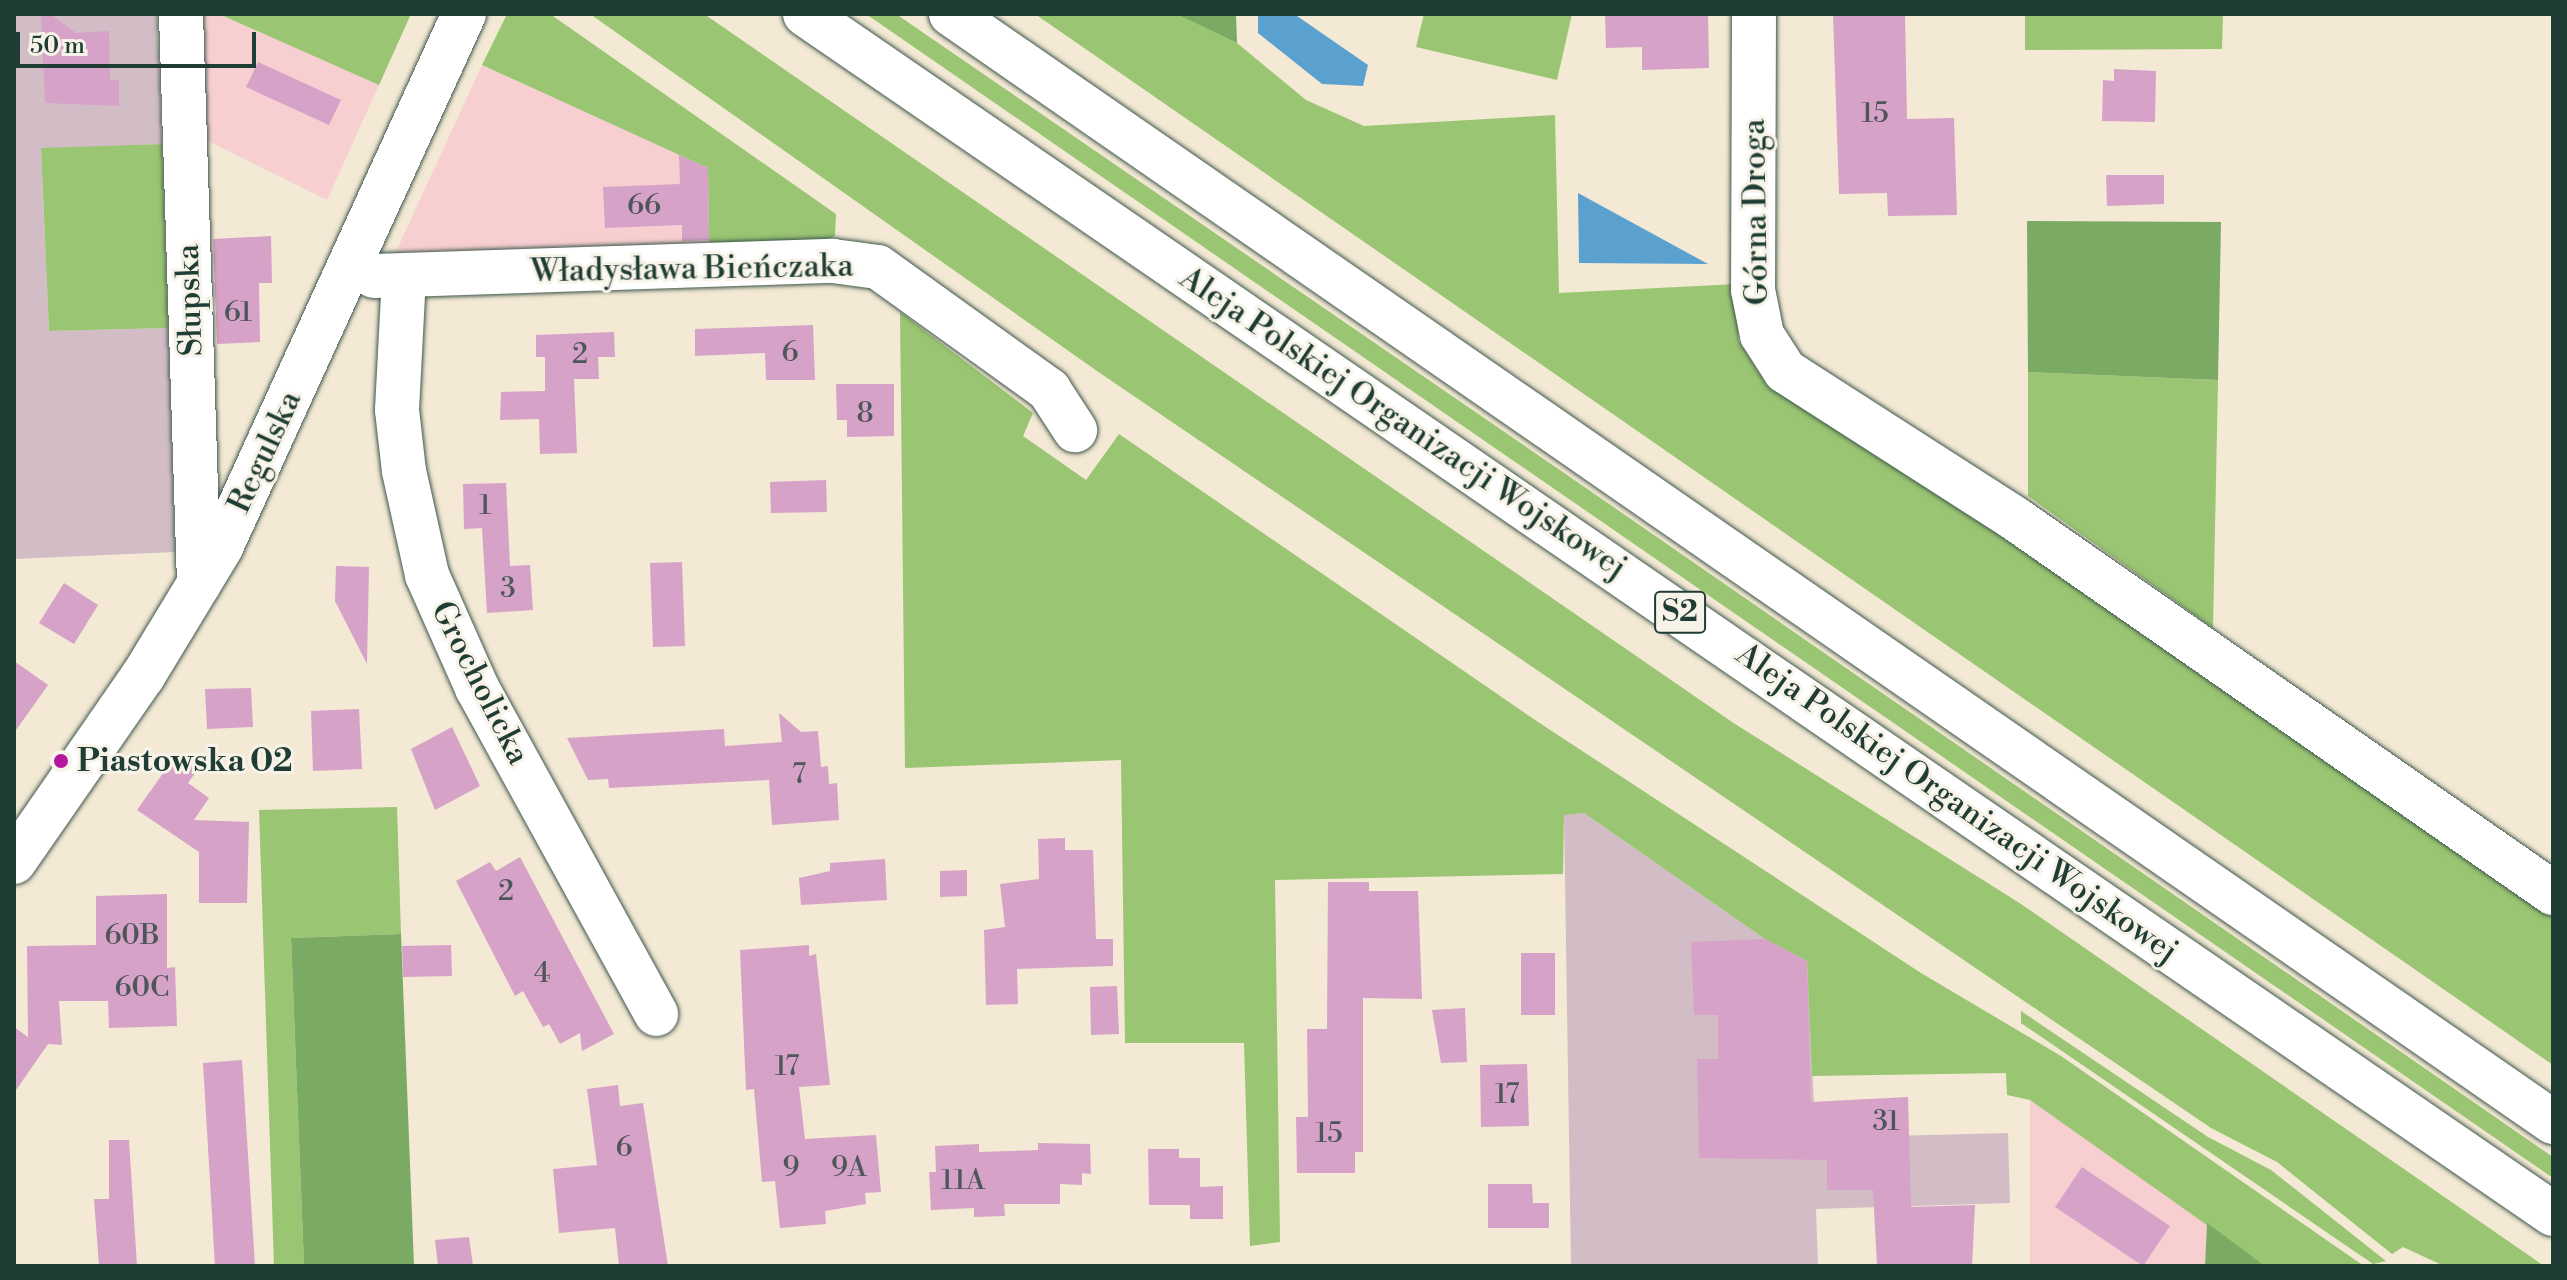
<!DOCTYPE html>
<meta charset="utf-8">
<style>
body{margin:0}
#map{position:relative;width:2567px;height:1280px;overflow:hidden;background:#f3e9d4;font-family:"Libre Bodoni",serif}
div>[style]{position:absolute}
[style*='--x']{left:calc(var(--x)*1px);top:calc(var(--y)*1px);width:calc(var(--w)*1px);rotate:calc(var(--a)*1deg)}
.built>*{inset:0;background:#f7cfd1}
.industrial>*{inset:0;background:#d2bdc6}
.green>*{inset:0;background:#9ac572}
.forest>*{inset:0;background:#7baa64}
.water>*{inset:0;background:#5ba1d0}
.building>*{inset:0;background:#d6a2c7}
.roads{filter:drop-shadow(0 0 2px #3f574c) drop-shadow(0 0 2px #3f574c)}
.minor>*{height:44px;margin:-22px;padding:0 22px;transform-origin:22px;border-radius:22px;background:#fff}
.highway>*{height:44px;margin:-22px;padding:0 22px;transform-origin:22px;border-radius:22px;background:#fff}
.dots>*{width:22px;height:22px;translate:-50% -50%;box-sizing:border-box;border:4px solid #f7f3e8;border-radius:50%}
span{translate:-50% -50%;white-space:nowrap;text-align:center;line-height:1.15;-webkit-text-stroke:6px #f7f3e8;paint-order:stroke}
.number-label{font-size:28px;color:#4d5659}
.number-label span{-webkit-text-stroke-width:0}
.shield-label span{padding:2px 6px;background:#f7f3e8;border:2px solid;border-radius:6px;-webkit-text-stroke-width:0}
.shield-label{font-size:30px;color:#1f3d34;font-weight:700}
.street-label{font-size:32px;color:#1f3d34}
.poi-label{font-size:32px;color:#1f3d34;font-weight:700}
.left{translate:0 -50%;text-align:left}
.frame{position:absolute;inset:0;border:16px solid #1f3d34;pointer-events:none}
.scale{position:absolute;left:16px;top:32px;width:240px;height:36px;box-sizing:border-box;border:4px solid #1f3d34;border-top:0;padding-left:10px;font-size:24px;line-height:28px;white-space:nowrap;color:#1f3d34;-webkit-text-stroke:6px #f7f3e8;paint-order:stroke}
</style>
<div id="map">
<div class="built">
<div style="clip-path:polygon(195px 14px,219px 14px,379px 85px,327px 200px,200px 137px)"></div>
<div style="clip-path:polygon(482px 65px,709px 168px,709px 247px,394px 256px)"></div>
<div style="clip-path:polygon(2030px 1100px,2207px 1223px,2205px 1266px,2030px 1266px)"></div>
</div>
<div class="industrial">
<div style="clip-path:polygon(14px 14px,157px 14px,162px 144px,41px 149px,49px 331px,168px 328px,175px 552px,14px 559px)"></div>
<div style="clip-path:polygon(1584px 813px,1765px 939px,1807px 961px,1814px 1104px,1891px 1136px,2008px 1133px,2010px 1203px,1816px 1209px,1818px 1266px,1571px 1266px,1564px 814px)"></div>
</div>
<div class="green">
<div style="clip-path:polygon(219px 14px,411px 14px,379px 85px)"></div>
<div style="clip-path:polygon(507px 14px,550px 14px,836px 214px,835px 236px,819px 243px,709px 247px,708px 168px,482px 65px)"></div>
<div style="clip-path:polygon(590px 14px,704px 14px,1735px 724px,2021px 904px,2544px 1266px,2444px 1266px,2403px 1247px,2392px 1254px,2277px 1162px,2211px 1128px,1097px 371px)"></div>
<div style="clip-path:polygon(866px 14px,896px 14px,1570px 477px,2553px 1157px,2553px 1178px)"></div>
<div style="clip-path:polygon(1035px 14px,1176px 14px,1237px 43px,1306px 100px,1364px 126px,1555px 115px,1559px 293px,1737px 284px,1738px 340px,1766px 384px,2078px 581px,2553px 907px,2553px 1065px)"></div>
<div style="clip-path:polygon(1424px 14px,1572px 14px,1557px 80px,1416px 47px)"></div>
<div style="clip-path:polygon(2025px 14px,2223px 14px,2222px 49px,2025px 50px)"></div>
<div style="clip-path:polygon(162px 144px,168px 328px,49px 331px,41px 148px)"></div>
<div style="clip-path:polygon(900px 312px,1033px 413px,1023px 436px,1086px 480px,1119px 434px,1535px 720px,1921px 973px,2061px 1056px,2364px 1266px,2265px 1266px,2030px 1100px,2007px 1095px,2006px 1073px,1812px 1076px,1807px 961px,1765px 939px,1584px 813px,1564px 815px,1563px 874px,1275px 880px,1280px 1242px,1250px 1246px,1244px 1043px,1125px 1043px,1121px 760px,905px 768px)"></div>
<div style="clip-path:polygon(2028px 372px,2218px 380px,2213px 628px,2028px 496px)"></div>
<div style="clip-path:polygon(397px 807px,401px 934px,291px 938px,304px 1266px,274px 1266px,259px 810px)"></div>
<div style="clip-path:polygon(2021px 1011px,2208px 1137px,2271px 1170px,2386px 1261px,2373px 1264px,2021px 1023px)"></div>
</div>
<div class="forest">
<div style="clip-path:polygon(1176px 14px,1236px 14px,1237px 43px)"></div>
<div style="clip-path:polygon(2027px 221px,2221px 222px,2218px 380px,2028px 372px)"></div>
<div style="clip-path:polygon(401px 934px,414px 1266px,304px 1266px,291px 938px)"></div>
<div style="clip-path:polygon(2207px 1223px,2265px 1266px,2205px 1266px)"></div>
</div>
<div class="water">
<div style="clip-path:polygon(1258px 14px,1294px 14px,1368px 65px,1363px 86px,1322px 84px,1258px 33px)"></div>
<div style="clip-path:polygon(1578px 193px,1708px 264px,1579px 263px)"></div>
</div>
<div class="building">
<div style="clip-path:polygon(41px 14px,50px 14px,76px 33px,109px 31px,110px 80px,119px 80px,119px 106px,45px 103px)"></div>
<div style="clip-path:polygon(1605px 14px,1708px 14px,1709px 68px,1642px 70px,1642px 47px,1606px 48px)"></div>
<div style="clip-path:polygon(1833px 14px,1905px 14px,1907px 119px,1954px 118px,1957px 215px,1888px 216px,1887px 193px,1839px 194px)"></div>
<div style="clip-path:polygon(258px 62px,341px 100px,329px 125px,246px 87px)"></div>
<div style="clip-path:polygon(2114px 69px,2156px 71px,2155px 122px,2102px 121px,2103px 80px,2114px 81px)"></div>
<div style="clip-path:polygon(679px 155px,708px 168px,709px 240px,682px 241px,682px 225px,605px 228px,603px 187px,680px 184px)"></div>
<div style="clip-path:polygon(2106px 175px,2164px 175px,2164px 204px,2107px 206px)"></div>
<div style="clip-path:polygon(271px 236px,272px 283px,259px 283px,260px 342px,217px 344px,213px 239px)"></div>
<div style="clip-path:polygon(813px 325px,815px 380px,766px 380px,765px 353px,695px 356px,695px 329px)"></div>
<div style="clip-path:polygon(614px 332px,615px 357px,598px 357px,599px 379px,574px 379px,577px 453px,540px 454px,539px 419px,500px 420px,501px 392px,545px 391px,545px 357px,536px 357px,536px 335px)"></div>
<div style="clip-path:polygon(836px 384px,894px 384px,894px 436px,847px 437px,847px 420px,837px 420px)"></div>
<div style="clip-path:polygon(826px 480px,827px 512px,771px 513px,770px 482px)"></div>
<div style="clip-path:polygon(506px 483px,510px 566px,530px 565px,533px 610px,487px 613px,482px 528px,464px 529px,463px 484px)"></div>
<div style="clip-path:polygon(682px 562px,685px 646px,653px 647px,650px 563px)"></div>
<div style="clip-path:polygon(336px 566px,369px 567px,367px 664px,335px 601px)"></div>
<div style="clip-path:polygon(64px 583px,98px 605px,74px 644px,39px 623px)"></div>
<div style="clip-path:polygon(14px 661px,48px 685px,14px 733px)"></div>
<div style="clip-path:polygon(251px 688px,253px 727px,207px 729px,205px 689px)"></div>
<div style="clip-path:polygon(359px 709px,362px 769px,313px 771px,311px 711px)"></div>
<div style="clip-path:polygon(779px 713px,801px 732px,818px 731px,821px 767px,828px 766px,829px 784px,837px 783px,839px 820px,772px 825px,769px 780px,609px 788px,608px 779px,588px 780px,567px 738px,724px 729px,725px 746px,782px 742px)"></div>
<div style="clip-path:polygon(452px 727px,480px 786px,435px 810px,411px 749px)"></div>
<div style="clip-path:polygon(176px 755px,198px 769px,188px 783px,209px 798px,194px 820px,249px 822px,247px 903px,199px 903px,199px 852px,137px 810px)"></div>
<div style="clip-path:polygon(1065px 838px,1065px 850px,1093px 850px,1096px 939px,1113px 939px,1113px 966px,1017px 969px,1018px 1004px,986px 1005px,984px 930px,1005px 927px,1000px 884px,1039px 879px,1038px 839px)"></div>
<div style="clip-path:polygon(520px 857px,614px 1034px,582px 1051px,580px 1033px,560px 1044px,549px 1024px,543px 1027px,523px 991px,515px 996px,456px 881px,490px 862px,496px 871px)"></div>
<div style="clip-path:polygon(885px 859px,887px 900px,801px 905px,799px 878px,830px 871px,830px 863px)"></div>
<div style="clip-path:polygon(967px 870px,967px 896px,940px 897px,940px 871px)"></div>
<div style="clip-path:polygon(1328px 882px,1369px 882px,1369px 891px,1418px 891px,1422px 999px,1363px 998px,1363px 1152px,1355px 1152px,1355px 1173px,1297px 1173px,1296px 1117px,1308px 1117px,1307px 1029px,1327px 1029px)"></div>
<div style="clip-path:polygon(167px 894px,167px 968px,175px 967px,177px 1026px,109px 1028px,108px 1001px,59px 1001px,62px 1045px,48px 1044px,14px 1093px,14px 1027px,28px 1037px,27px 946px,96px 945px,96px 896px)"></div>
<div style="clip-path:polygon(1765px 939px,1807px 961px,1811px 1102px,1908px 1097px,1911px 1207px,1975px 1205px,1972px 1266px,1877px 1266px,1873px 1190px,1827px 1190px,1827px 1160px,1699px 1158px,1697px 1059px,1718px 1059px,1718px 1015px,1694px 1015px,1691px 942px)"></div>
<div style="clip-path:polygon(451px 945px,452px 976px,403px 977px,402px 946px)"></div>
<div style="clip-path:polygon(809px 945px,809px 956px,816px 954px,830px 1085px,799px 1087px,805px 1139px,876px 1135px,881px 1192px,865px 1193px,866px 1204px,825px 1211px,826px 1224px,780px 1228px,775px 1181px,762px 1182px,754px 1089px,746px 1090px,740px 950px)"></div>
<div style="clip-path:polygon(1521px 953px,1555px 953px,1555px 1015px,1521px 1015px)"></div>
<div style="clip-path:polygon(1117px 986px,1119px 1034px,1091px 1035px,1090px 987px)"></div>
<div style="clip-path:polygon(1465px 1008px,1467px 1062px,1441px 1063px,1432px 1010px)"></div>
<div style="clip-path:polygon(242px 1060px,255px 1266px,215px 1266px,203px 1063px)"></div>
<div style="clip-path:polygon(1527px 1064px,1529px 1126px,1481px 1127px,1480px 1065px)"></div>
<div style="clip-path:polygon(618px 1085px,620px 1106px,643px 1103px,668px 1266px,619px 1266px,615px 1228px,559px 1233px,553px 1169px,597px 1165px,587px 1089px)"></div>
<div style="clip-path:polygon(109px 1140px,129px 1140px,137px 1266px,99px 1266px,94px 1199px,109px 1199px)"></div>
<div style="clip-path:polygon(1038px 1143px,1090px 1144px,1091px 1174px,1082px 1173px,1082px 1185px,1060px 1184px,1060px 1204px,1004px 1204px,1005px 1216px,974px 1217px,974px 1208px,931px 1210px,929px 1172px,936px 1172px,935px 1146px,979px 1144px,979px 1152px,1038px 1150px)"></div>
<div style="clip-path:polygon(1148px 1149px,1179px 1149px,1179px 1158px,1200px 1158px,1200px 1187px,1223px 1186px,1223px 1219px,1190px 1219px,1190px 1205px,1149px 1205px)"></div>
<div style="clip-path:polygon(2082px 1167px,2170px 1226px,2143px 1266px,2055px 1207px)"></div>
<div style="clip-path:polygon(1488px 1184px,1532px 1184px,1533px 1203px,1549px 1203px,1549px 1228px,1488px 1228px)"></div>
<div style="clip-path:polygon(469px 1237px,473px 1266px,438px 1266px,435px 1240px)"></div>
</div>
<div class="roads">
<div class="minor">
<div style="--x:181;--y:14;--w:570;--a:88.19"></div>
<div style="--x:1754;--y:14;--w:276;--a:90.2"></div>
<div style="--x:1753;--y:290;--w:46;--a:78.7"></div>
<div style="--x:1762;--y:335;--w:43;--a:57.4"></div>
<div style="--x:1785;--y:371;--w:272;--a:32.7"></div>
<div style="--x:2014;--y:518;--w:657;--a:34.83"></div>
<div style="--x:374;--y:276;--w:459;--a:-1.9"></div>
<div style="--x:833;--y:261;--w:45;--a:7.6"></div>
<div style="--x:878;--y:267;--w:211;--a:35.7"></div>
<div style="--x:1049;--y:390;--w:48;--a:57"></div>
<div style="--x:404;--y:276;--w:134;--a:93"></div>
<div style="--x:397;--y:410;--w:61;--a:83.5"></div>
<div style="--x:404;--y:471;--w:107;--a:77.5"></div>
<div style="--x:427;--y:575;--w:124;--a:66.1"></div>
<div style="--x:477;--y:688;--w:372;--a:61.2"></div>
<div style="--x:14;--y:862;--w:226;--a:-55.3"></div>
<div style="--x:143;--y:676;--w:151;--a:-58.8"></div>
<div style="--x:221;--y:547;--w:586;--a:-65.49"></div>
</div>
<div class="highway">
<div style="--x:805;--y:14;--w:2120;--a:34.47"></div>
<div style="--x:951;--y:14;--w:1948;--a:34.67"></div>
</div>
</div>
<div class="dots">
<div style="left:61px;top:761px;background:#b5179e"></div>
</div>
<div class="number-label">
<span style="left:1875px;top:114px">15</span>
<span style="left:644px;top:206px">66</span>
<span style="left:238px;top:313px">61</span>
<span style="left:790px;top:353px">6</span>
<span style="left:580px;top:355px">2</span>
<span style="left:865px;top:414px">8</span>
<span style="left:485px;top:506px">1</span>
<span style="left:508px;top:589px">3</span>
<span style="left:799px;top:775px">7</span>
<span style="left:506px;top:892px">2</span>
<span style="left:132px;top:936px">60B</span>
<span style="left:542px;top:974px">4</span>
<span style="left:142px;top:988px">60C</span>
<span style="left:787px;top:1067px">17</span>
<span style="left:1507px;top:1095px">17</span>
<span style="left:1886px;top:1122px">31</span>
<span style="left:1329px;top:1134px">15</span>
<span style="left:624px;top:1148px">6</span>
<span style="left:791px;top:1168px">9</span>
<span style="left:849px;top:1168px">9A</span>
<span style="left:963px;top:1181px">11A</span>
</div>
<div class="shield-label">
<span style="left:1680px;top:612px">S2</span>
</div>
<div class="street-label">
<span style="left:1756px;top:212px;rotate:-91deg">Górna Droga</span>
<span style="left:692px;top:269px;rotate:-1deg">Władysława Bieńczaka</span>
<span style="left:190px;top:300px;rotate:-92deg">Słupska</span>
<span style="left:1403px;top:423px;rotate:34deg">Aleja Polskiej Organizacji Wojskowej</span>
<span style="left:265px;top:452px;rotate:-65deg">Regulska</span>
<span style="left:480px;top:683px;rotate:63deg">Grocholicka</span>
<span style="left:1957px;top:803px;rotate:35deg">Aleja Polskiej Organizacji Wojskowej</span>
</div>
<div class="poi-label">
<span class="left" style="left:77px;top:761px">Piastowska 02</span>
</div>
<div class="frame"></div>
<div class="scale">50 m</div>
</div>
